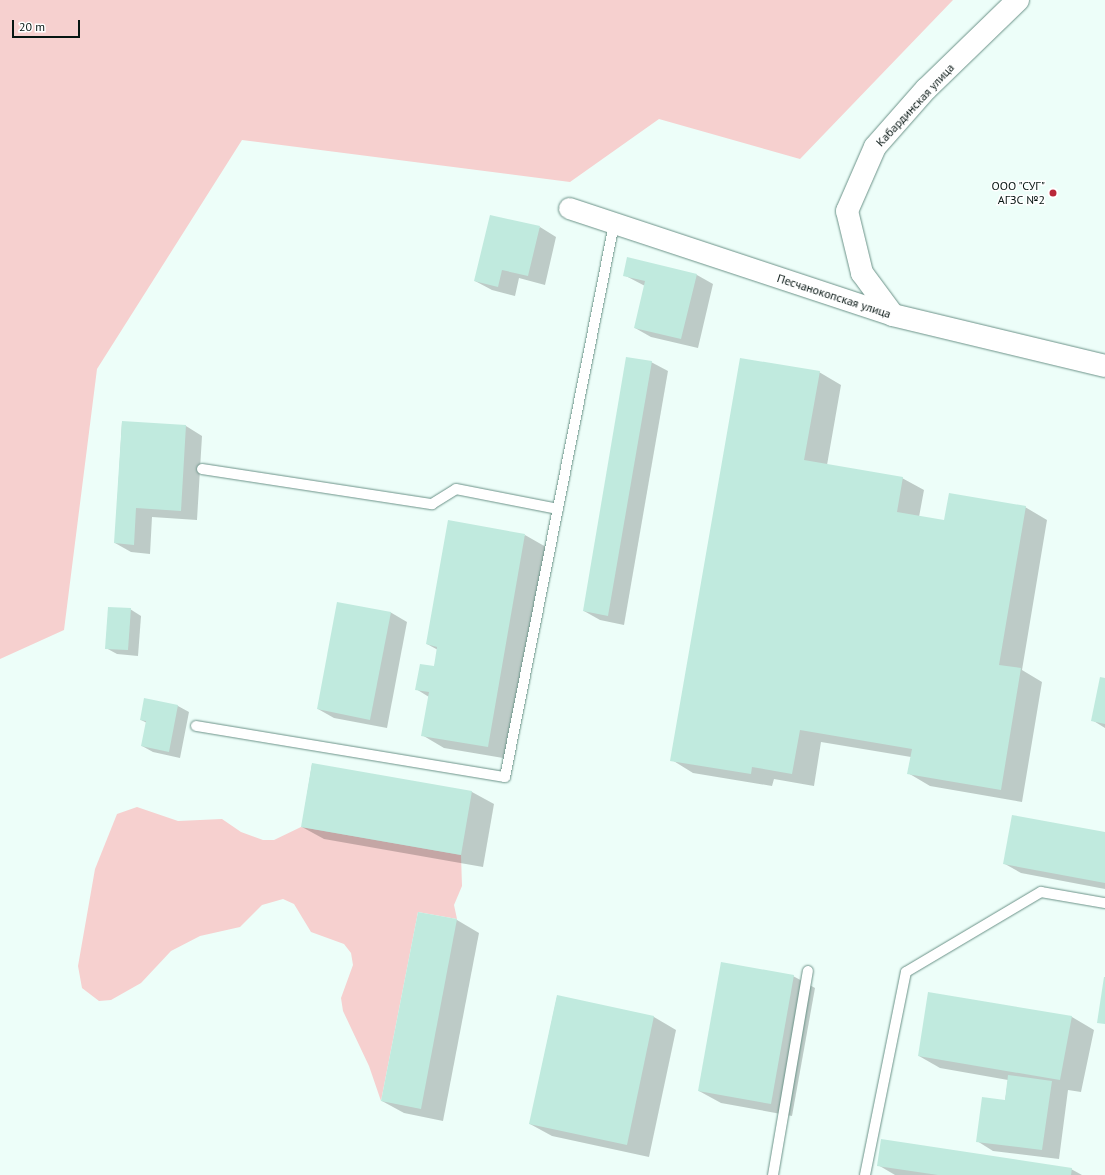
<!DOCTYPE html>
<meta charset="utf-8">
<style>
body{margin:0}
#map{position:relative;width:1105px;height:1175px;overflow:hidden;background:#edfef9;font-family:"PT Sans",sans-serif}
div>[style]{position:absolute}
[style*='--x']{left:calc(var(--x)*1px);top:calc(var(--y)*1px);width:calc(var(--w)*1px);rotate:calc(var(--a)*1deg)}
.green>*{inset:0;background:#f6d0cf}
.shadow>*{inset:0;background:#0003}
.building>*{inset:0;background:#c0eade}
.roads{filter:drop-shadow(0 0 1px #6b9288) drop-shadow(0 0 1px #6b9288)}
.lane>*{height:10px;margin:-5px;padding:0 5px;transform-origin:5px;border-radius:5px;background:#fff}
.street>*{height:21px;margin:-10.5px;padding:0 10.5px;transform-origin:10.5px;border-radius:10.5px;background:#fff}
.secondary>*{height:22px;margin:-11px;padding:0 11px;transform-origin:11px;border-radius:11px;background:#fff}
.dots>*{width:11px;height:11px;translate:-50% -50%;box-sizing:border-box;border:2px solid #fff;border-radius:50%}
span{translate:-50% -50%;white-space:nowrap;text-align:center;line-height:1.15;-webkit-text-stroke:3px #fff;paint-order:stroke}
.street-label{font-size:12px;color:#061512}
.poi-label{font-size:12px;color:#061512}
.right{translate:-100% -50%;text-align:right}
.scale{position:absolute;left:12px;top:20px;width:68px;height:18px;box-sizing:border-box;border:2px solid #061512;border-top:0;padding-left:5px;font-size:12px;line-height:14px;white-space:nowrap;color:#061512;-webkit-text-stroke:3px #fff;paint-order:stroke}
</style>
<div id="map">
<div class="green">
<div style="clip-path:polygon(0 0,953px 0,800px 159px,659px 119px,570px 182px,242px 140px,97px 369px,64px 630px,0 659px)"></div>
<div style="clip-path:polygon(137px 807px,178px 821px,222px 819px,241px 832px,263px 840px,274px 840px,301px 827px,461px 855px,462px 886px,454px 905px,457px 919px,418px 912px,381px 1101px,369px 1066px,343px 1011px,341px 998px,353px 965px,351px 953px,344px 944px,311px 932px,294px 904px,283px 899px,262px 905px,240px 927px,200px 936px,171px 951px,141px 983px,111px 1000px,99px 1001px,82px 988px,78px 966px,95px 869px,117px 814px)"></div>
</div>
<div class="shadow">
<div style="clip-path:polygon(540px 227px,556px 237px,545px 285px,519px 278px,515px 296px,492px 290px,475px 281px)"></div>
<div style="clip-path:polygon(624px 275px,697px 275px,713px 284px,698px 348px,651px 337px,635px 328px,645px 286px)"></div>
<div style="clip-path:polygon(651px 362px,668px 371px,624px 625px,600px 620px,584px 611px)"></div>
<div style="clip-path:polygon(819px 372px,841px 385px,827px 465px,902px 478px,924px 490px,919px 517px,945px 521px,1025px 507px,1047px 520px,1022px 670px,1042px 682px,1022px 802px,930px 786px,908px 773px,911px 757px,821px 742px,814px 786px,774px 779px,772px 786px,693px 773px,672px 760px)"></div>
<div style="clip-path:polygon(122px 422px,186px 426px,202px 436px,197px 520px,152px 517px,150px 554px,131px 552px,115px 543px)"></div>
<div style="clip-path:polygon(525px 535px,546px 547px,509px 759px,444px 748px,422px 735px,429px 697px,416px 689px,434px 668px,438px 650px,427px 644px)"></div>
<div style="clip-path:polygon(130px 609px,141px 616px,138px 656px,117px 654px,106px 648px)"></div>
<div style="clip-path:polygon(390px 612px,407px 622px,387px 728px,334px 718px,318px 709px)"></div>
<div style="clip-path:polygon(1105px 679px,1105px 728px,1092px 720px)"></div>
<div style="clip-path:polygon(145px 699px,178px 706px,189px 712px,180px 758px,153px 752px,142px 746px,147px 723px,141px 720px)"></div>
<div style="clip-path:polygon(312px 764px,472px 792px,494px 804px,483px 867px,324px 839px,302px 827px)"></div>
<div style="clip-path:polygon(1105px 833px,1105px 889px,1021px 873px,1005px 864px)"></div>
<div style="clip-path:polygon(419px 913px,457px 920px,479px 933px,443px 1121px,404px 1113px,382px 1101px)"></div>
<div style="clip-path:polygon(793px 976px,815px 988px,792px 1116px,721px 1103px,699px 1091px)"></div>
<div style="clip-path:polygon(929px 993px,1072px 1017px,1094px 1030px,1081px 1092px,1068px 1090px,1059px 1159px,993px 1151px,977px 1141px,1005px 1101px,1008px 1080px,940px 1068px,919px 1056px)"></div>
<div style="clip-path:polygon(557px 997px,654px 1017px,676px 1030px,649px 1157px,552px 1136px,530px 1124px)"></div>
<div style="clip-path:polygon(878px 1165px,1071px 1169px,1082px 1175px,895px 1175px)"></div>
</div>
<div class="building">
<div style="clip-path:polygon(490px 215px,540px 226px,528px 276px,502px 270px,498px 287px,474px 281px)"></div>
<div style="clip-path:polygon(627px 257px,697px 274px,681px 339px,634px 328px,645px 281px,623px 276px)"></div>
<div style="clip-path:polygon(626px 357px,652px 361px,608px 616px,583px 611px)"></div>
<div style="clip-path:polygon(740px 358px,820px 371px,804px 460px,903px 477px,897px 512px,944px 520px,949px 493px,1026px 506px,999px 665px,1021px 668px,1001px 790px,907px 774px,912px 749px,800px 730px,792px 774px,752px 767px,751px 774px,670px 761px)"></div>
<div style="clip-path:polygon(122px 421px,186px 425px,181px 511px,136px 508px,134px 545px,114px 543px)"></div>
<div style="clip-path:polygon(448px 520px,525px 534px,488px 747px,421px 736px,429px 692px,415px 690px,420px 664px,434px 666px,437px 647px,426px 644px)"></div>
<div style="clip-path:polygon(337px 602px,391px 612px,370px 720px,317px 709px)"></div>
<div style="clip-path:polygon(108px 607px,131px 608px,128px 650px,105px 649px)"></div>
<div style="clip-path:polygon(1100px 677px,1105px 678px,1105px 724px,1091px 721px)"></div>
<div style="clip-path:polygon(144px 698px,178px 705px,169px 752px,141px 746px,146px 721px,140px 720px)"></div>
<div style="clip-path:polygon(312px 763px,472px 791px,461px 855px,301px 827px)"></div>
<div style="clip-path:polygon(1012px 815px,1105px 832px,1105px 883px,1003px 864px)"></div>
<div style="clip-path:polygon(418px 912px,457px 919px,421px 1109px,381px 1101px)"></div>
<div style="clip-path:polygon(721px 962px,794px 975px,771px 1104px,698px 1091px)"></div>
<div style="clip-path:polygon(1104px 977px,1105px 977px,1105px 1024px,1097px 1023px)"></div>
<div style="clip-path:polygon(928px 992px,1072px 1016px,1060px 1080px,918px 1056px)"></div>
<div style="clip-path:polygon(557px 995px,654px 1016px,627px 1145px,529px 1124px)"></div>
<div style="clip-path:polygon(1008px 1075px,1052px 1081px,1042px 1150px,976px 1142px,982px 1097px,1005px 1100px)"></div>
<div style="clip-path:polygon(881px 1139px,1072px 1168px,1071px 1175px,938px 1175px,877px 1166px)"></div>
</div>
<div class="roads">
<div class="lane">
<div style="--x:202;--y:469;--w:233;--a:8.7"></div>
<div style="--x:432;--y:504;--w:28;--a:-32"></div>
<div style="--x:456;--y:489;--w:104;--a:11.1"></div>
<div style="--x:196;--y:726;--w:313;--a:9.4"></div>
<div style="--x:505;--y:777;--w:564;--a:-78.85"></div>
<div style="--x:773;--y:1175;--w:207;--a:-80.3"></div>
<div style="--x:865;--y:1175;--w:207;--a:-78.6"></div>
<div style="--x:906;--y:972;--w:157;--a:-30.7"></div>
<div style="--x:1041;--y:892;--w:65;--a:9.8"></div>
</div>
<div class="street">
<div style="--x:569;--y:208;--w:341;--a:18.3"></div>
</div>
<div class="secondary">
<div style="--x:1018;--y:0;--w:128;--a:135.9"></div>
<div style="--x:926;--y:89;--w:77;--a:131.3"></div>
<div style="--x:875;--y:147;--w:70;--a:113.6"></div>
<div style="--x:847;--y:211;--w:64;--a:76.4"></div>
<div style="--x:862;--y:273;--w:52;--a:53.6"></div>
<div style="--x:893;--y:315;--w:218;--a:13.5"></div>
</div>
</div>
<div class="dots">
<div style="left:1053px;top:193px;background:#b92839"></div>
</div>
<div class="street-label">
<span style="left:915px;top:105px;rotate:-47deg">Кабардинская улица</span>
<span style="left:834px;top:296px;rotate:18deg">Песчанокопская улица</span>
</div>
<div class="poi-label">
<span class="right" style="left:1045px;top:193px">ООО "СУГ"<br>АГЗС №2</span>
</div>
<div class="scale">20 m</div>
</div>
